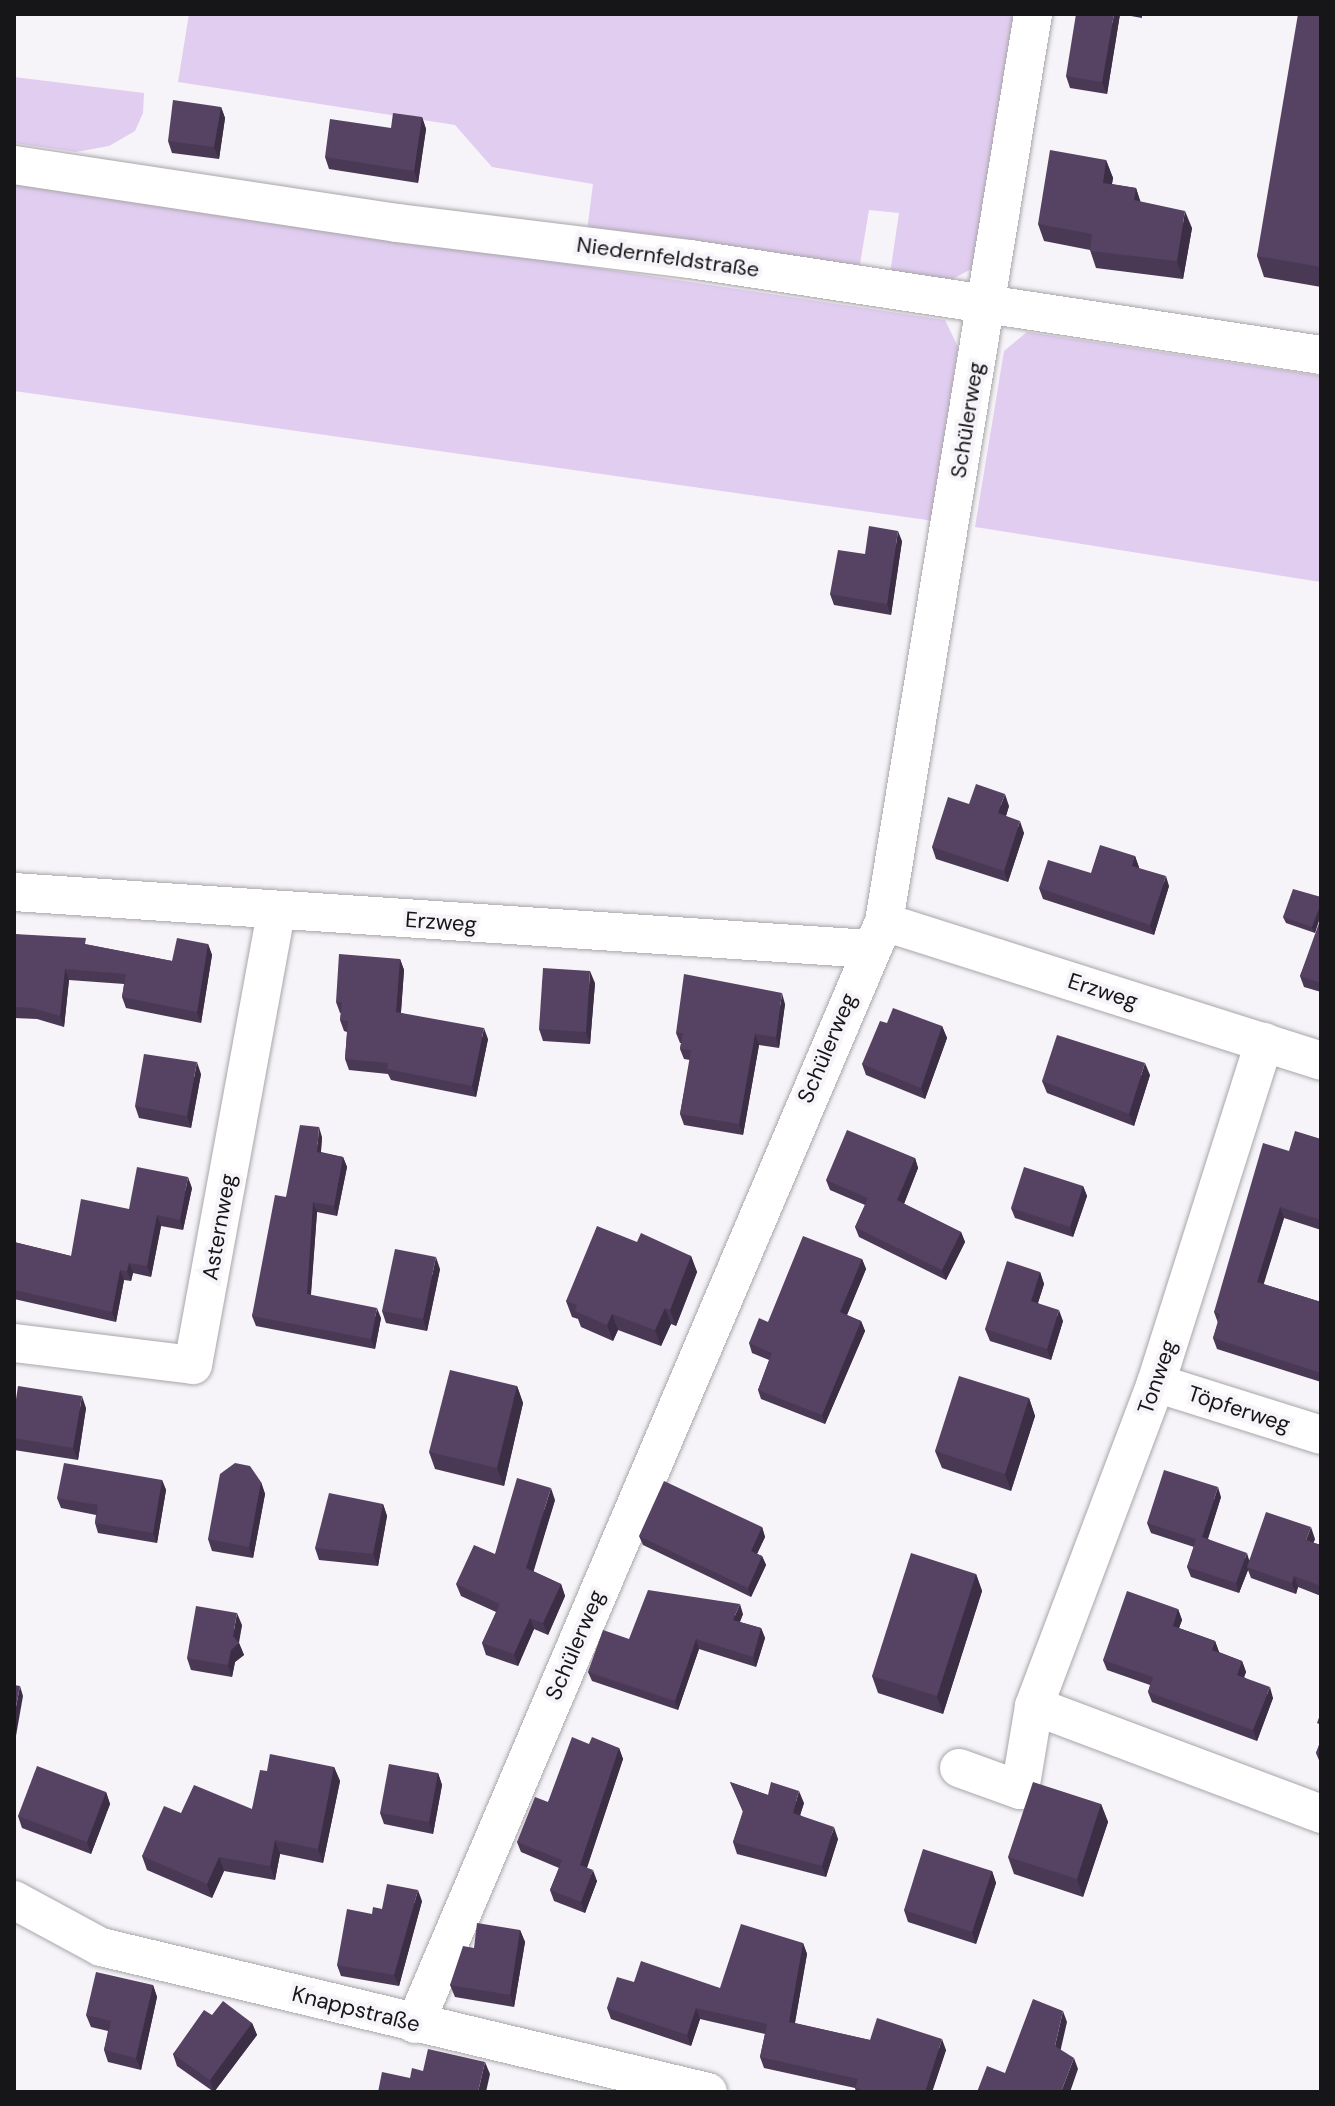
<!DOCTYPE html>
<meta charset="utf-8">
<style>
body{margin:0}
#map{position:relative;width:1335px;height:2106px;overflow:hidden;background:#f6f4f8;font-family:"DM Sans",sans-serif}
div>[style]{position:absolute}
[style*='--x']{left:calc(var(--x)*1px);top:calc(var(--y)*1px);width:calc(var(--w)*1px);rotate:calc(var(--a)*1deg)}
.green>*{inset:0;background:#e1cdf0}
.roads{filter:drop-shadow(0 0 2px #a8a6aa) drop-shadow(0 0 2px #a8a6aa)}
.street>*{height:38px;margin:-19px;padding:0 19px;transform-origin:19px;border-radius:19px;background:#fff}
.wall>*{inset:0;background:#4a3955}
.shaded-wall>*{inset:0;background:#3c2e45}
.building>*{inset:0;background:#564263}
span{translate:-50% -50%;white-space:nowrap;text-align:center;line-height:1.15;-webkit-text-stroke:8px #f6f4f8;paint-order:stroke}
.street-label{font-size:22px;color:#161517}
.frame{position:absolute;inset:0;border:16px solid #161517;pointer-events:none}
</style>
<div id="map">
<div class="green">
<div style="clip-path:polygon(189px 14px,1016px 14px,973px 268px,949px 281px,890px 274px,899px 213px,869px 210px,859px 270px,587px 231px,593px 184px,492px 167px,455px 125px,178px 82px)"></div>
<div style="clip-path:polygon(14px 77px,144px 93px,143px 113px,135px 131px,109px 146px,76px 152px,14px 143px)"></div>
<div style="clip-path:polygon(14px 181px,945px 320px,958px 347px,934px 521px,14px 391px)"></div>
<div style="clip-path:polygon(1027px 332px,1321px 376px,1321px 582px,975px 527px,1004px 351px)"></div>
</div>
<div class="roads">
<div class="street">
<div style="--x:14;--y:165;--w:387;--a:8.6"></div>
<div style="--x:397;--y:223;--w:295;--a:7"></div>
<div style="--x:690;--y:259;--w:638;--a:8.65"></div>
<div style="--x:14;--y:892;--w:857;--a:3.81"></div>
<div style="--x:884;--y:922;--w:459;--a:17.6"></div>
<div style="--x:14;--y:1343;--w:180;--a:7"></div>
<div style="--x:193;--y:1365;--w:461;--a:-79.6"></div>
<div style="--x:1156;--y:1383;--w:173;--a:17.5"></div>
<div style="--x:1034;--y:1706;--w:307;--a:20.6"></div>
<div style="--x:959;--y:1768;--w:65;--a:19.8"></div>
<div style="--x:1020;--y:1790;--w:85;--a:-80.5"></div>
<div style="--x:1034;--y:1706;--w:345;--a:-69.3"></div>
<div style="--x:1156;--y:1383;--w:358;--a:-72.4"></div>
<div style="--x:14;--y:1900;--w:99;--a:28.4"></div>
<div style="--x:101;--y:1947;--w:624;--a:13.44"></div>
<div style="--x:415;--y:2024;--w:1198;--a:-66.95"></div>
<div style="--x:884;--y:922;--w:920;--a:-80.68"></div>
</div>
</div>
<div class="wall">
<div style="clip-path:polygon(1120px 14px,1107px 94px,1070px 88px,1066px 76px)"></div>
<div style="clip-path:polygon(1120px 14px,1142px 14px,1142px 18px)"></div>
<div style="clip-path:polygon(1321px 14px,1321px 287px,1264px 277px,1257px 256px)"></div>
<div style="clip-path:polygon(221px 107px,225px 118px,219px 159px,172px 153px,168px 141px)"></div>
<div style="clip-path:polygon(422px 117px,426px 129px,418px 183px,329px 169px,325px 157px,391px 128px)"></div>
<div style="clip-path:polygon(1106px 160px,1113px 178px,1112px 184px,1136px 188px,1140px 202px,1192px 228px,1183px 279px,1096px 268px,1090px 250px,1044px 241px,1038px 224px)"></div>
<div style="clip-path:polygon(902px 541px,891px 615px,834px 605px,830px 594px)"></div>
<div style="clip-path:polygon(969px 804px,1009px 806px,1006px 816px,1024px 833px,1008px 882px,936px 859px,932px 847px)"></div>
<div style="clip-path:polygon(1135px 856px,1139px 868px,1169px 886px,1154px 935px,1043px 899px,1039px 888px,1091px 873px)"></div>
<div style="clip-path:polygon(1321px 897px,1315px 933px,1286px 923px,1283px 917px)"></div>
<div style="clip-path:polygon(1321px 924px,1321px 992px,1304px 987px,1300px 976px)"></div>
<div style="clip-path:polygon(14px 934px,89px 945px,172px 961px,208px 944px,212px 955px,201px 1023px,126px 1008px,122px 997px,124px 984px,69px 980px,64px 1027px,37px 1019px,14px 1018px)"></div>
<div style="clip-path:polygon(400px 959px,404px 970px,401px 1013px,488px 1039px,476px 1097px,391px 1080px,388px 1074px,349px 1070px,345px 1059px,347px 1032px,344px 1031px,340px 1020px,341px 1013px,340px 1013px,336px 1002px)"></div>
<div style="clip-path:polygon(595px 983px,590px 1044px,543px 1041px,539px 1029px)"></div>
<div style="clip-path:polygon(785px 1004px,779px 1048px,759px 1045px,743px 1135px,684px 1125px,680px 1114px,690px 1060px,684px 1059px,680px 1049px,681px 1043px,680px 1043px,676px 1033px)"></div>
<div style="clip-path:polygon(887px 1023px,942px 1026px,947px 1038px,925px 1099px,866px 1075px,862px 1064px)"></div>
<div style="clip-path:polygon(201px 1074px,191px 1128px,139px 1118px,135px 1106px)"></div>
<div style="clip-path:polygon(1150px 1075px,1134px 1126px,1047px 1093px,1042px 1081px)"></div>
<div style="clip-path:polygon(322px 1137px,321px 1152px,343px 1157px,347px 1167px,337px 1216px,317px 1212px,311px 1295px,381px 1318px,375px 1349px,256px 1326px,252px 1316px,286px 1197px)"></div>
<div style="clip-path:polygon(1321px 1140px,1321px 1230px,1284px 1218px,1263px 1284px,1321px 1302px,1321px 1382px,1217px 1349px,1213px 1338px,1218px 1323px,1214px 1312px)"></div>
<div style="clip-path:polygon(915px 1158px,918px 1168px,904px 1204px,961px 1232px,965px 1242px,946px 1280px,859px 1237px,855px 1227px,865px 1205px,830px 1190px,826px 1180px)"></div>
<div style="clip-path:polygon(1083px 1186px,1087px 1196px,1073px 1237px,1015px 1218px,1011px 1208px)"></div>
<div style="clip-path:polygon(192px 1188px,183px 1230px,161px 1226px,151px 1277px,133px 1273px,131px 1281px,124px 1280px,116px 1322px,14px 1299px,14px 1242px,71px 1256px,129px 1209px)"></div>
<div style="clip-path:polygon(637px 1242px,691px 1256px,697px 1272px,676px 1326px,671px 1324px,661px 1346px,618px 1330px,613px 1341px,581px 1327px,578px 1319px,572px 1317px,566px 1301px)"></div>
<div style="clip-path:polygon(862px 1259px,866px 1269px,847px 1315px,861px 1321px,865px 1331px,825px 1424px,761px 1399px,758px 1390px,769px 1360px,752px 1353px,749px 1343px,768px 1322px)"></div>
<div style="clip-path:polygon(440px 1269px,427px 1331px,386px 1323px,382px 1311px)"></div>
<div style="clip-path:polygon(1040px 1272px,1044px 1284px,1038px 1303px,1063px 1321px,1051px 1360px,990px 1341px,985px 1329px)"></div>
<div style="clip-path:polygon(517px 1386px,523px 1403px,504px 1486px,435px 1469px,429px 1452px)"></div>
<div style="clip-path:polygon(1029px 1398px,1035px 1416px,1011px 1491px,942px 1468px,935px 1451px)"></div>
<div style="clip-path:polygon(86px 1408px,78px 1460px,14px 1450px,14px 1413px)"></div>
<div style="clip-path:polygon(162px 1480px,166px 1490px,157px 1543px,98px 1533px,95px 1523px,96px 1515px,61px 1508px,57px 1498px)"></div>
<div style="clip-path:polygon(261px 1482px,265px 1494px,253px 1558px,212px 1551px,208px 1539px)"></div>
<div style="clip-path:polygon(1221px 1497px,1208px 1539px,1249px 1560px,1315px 1539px,1313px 1543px,1321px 1545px,1321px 1596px,1298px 1587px,1296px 1594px,1251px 1578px,1248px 1570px,1239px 1593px,1191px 1577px,1187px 1567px,1194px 1547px,1151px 1533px,1147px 1523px)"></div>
<div style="clip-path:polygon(555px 1500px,533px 1571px,561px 1584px,565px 1596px,548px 1635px,534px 1629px,518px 1666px,486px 1655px,482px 1643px,496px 1612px,461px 1596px,456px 1584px,495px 1554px)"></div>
<div style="clip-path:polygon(383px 1504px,387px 1516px,378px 1566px,319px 1560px,315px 1548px)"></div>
<div style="clip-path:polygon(762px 1527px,765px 1537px,757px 1554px,762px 1556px,766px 1565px,751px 1597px,643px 1545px,639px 1536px)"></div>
<div style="clip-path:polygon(976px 1574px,982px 1591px,943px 1714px,878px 1693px,872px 1676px)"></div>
<div style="clip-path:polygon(1178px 1609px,1182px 1620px,1179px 1628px,1215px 1641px,1219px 1652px,1242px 1661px,1246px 1672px,1244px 1677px,1273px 1698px,1257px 1741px,1152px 1702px,1148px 1692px,1150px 1685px,1107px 1670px,1103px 1660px)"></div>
<div style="clip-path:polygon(743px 1614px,740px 1622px,761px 1628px,765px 1638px,756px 1667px,699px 1649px,678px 1710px,592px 1681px,588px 1672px,629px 1639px)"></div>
<div style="clip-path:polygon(242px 1625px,239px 1643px,244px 1655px,235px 1662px,232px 1677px,191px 1670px,187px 1658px)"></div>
<div style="clip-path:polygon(1321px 1740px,1321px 1765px,1316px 1753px)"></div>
<div style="clip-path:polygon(589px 1744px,619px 1748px,623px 1759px,587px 1868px,597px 1881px,585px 1913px,554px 1901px,550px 1890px,559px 1868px,521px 1852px,517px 1842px,548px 1802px)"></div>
<div style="clip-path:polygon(334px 1767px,340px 1781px,323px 1863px,280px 1854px,275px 1880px,224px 1871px,212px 1898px,147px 1870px,142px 1856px,181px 1813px,252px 1809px,267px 1771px)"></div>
<div style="clip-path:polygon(438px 1773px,442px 1785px,433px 1834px,384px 1824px,380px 1813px)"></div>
<div style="clip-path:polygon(730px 1782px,768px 1795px,804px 1803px,800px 1815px,838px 1839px,826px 1877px,737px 1854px,733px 1842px,743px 1812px)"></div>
<div style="clip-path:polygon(106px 1792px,110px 1804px,91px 1854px,22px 1828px,18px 1816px)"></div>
<div style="clip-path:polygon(1101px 1804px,1108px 1822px,1083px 1897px,1014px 1874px,1008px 1857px)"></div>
<div style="clip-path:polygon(992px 1871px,996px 1883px,976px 1944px,908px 1922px,904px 1910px)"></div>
<div style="clip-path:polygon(422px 1901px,399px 1986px,341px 1976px,337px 1965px,372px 1914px,382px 1909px)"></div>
<div style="clip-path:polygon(520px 1930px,525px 1942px,514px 2007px,455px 1997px,450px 1985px,474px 1948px)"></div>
<div style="clip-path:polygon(803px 1943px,807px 1954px,795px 2023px,870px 2040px,946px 2050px,932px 2092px,856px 2092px,855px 2088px,764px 2068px,760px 2057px,765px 2034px,700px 2019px,691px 2046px,611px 2019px,607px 2008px,634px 1982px,720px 1988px)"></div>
<div style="clip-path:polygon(153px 1985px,157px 1997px,141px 2070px,108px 2062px,104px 2050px,108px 2031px,91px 2027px,86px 2015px)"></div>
<div style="clip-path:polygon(212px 2015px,252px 2023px,257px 2035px,214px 2092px,177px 2066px,173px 2054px)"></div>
</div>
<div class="shaded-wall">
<div style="clip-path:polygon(1114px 14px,1120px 14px,1107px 94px,1102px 82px)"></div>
<div style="clip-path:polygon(221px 107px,225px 118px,219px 159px,214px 147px)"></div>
<div style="clip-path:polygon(422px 117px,426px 129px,418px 183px,414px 171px)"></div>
<div style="clip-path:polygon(1106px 160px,1113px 178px,1109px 200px,1103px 183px)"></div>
<div style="clip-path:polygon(1136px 188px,1142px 206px,1134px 200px)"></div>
<div style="clip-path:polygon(1185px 211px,1192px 228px,1183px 279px,1177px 261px)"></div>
<div style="clip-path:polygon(898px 531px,902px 541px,891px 615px,887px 604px)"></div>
<div style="clip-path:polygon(1005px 794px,1009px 806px,1003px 825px,998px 813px)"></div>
<div style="clip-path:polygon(1020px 821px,1024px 833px,1008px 882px,1004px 871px)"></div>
<div style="clip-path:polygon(1135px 856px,1139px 867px,1136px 876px,1132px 866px)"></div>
<div style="clip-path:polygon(1166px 876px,1169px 886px,1154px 935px,1150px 925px)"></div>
<div style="clip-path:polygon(1321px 903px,1321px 915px,1315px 933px,1312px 927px)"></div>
<div style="clip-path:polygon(208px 944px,212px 955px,201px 1023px,197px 1012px)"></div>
<div style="clip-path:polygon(400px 959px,404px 970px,400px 1023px,396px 1012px)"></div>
<div style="clip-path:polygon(65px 969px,69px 980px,64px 1027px,60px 1016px)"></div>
<div style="clip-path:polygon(590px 971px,595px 983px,590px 1044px,586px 1032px)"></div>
<div style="clip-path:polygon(782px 993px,785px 1004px,779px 1048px,776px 1037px)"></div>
<div style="clip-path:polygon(942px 1026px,947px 1038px,925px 1099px,921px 1088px)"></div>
<div style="clip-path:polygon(484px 1028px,488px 1039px,476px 1097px,472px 1086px)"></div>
<div style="clip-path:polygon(755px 1034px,759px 1045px,743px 1135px,739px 1124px)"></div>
<div style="clip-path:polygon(197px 1062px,201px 1074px,191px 1128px,187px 1116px)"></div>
<div style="clip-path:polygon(1145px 1063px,1150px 1075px,1134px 1126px,1129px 1114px)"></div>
<div style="clip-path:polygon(319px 1127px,322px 1137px,320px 1162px,317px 1152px)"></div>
<div style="clip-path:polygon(343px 1157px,347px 1167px,337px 1216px,334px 1206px)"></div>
<div style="clip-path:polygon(915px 1158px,918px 1168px,901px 1211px,897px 1200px)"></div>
<div style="clip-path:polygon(188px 1177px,192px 1188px,183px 1230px,180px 1220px)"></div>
<div style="clip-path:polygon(1083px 1186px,1087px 1196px,1073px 1237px,1070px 1227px)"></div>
<div style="clip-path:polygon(313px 1202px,317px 1212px,310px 1304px,307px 1294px)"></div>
<div style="clip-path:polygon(1280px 1207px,1284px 1218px,1261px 1293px,1257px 1282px)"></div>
<div style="clip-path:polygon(157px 1215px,161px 1226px,151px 1277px,147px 1266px)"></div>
<div style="clip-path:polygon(961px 1232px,965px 1242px,946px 1280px,942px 1270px)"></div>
<div style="clip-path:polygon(691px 1256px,697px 1272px,676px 1326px,670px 1310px)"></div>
<div style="clip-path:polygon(436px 1257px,440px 1269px,427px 1331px,423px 1319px)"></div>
<div style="clip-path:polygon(862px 1259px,866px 1269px,844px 1322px,840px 1312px)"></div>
<div style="clip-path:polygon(129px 1263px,133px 1273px,131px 1281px,127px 1271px)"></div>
<div style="clip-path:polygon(120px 1270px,124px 1280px,116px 1322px,112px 1312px)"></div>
<div style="clip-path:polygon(1040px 1272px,1044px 1284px,1035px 1312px,1031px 1301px)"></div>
<div style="clip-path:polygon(377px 1308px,381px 1318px,375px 1349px,371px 1339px)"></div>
<div style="clip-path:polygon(665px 1308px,671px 1324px,661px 1346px,655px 1330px)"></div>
<div style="clip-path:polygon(1059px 1310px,1063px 1321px,1051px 1360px,1047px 1349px)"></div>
<div style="clip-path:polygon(612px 1314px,618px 1330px,613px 1341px,607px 1325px)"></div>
<div style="clip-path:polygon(861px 1321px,865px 1331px,825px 1424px,822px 1415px)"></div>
<div style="clip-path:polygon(517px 1386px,523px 1403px,504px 1486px,497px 1468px)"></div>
<div style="clip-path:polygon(82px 1396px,86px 1408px,78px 1460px,73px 1448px)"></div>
<div style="clip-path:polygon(1029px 1398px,1035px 1416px,1011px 1491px,1005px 1474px)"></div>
<div style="clip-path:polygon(162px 1480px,166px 1490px,157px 1543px,153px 1533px)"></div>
<div style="clip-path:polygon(261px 1482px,265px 1494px,253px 1558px,249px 1547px)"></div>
<div style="clip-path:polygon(1218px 1487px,1221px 1497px,1205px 1547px,1202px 1537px)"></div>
<div style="clip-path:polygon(551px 1488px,555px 1500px,531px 1580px,526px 1568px)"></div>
<div style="clip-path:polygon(383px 1504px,387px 1516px,378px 1566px,373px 1554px)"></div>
<div style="clip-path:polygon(762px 1527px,765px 1537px,754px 1560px,751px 1551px)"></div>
<div style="clip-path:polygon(1311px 1527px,1315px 1539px,1310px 1551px,1306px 1540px)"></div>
<div style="clip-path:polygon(1247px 1553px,1250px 1563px,1247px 1567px,1248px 1570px,1239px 1593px,1236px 1583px)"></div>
<div style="clip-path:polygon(762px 1556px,766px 1565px,751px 1597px,748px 1588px)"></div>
<div style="clip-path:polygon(976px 1574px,982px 1591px,943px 1714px,937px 1696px)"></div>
<div style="clip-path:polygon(1294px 1576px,1298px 1587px,1296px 1594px,1292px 1583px)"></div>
<div style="clip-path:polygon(561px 1584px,565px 1596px,548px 1635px,543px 1623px)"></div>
<div style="clip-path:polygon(740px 1604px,743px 1614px,736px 1630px,733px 1620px)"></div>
<div style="clip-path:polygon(1178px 1609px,1182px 1620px,1176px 1636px,1173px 1626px)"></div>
<div style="clip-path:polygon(237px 1613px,242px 1625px,238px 1644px,239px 1643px,244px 1655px,235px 1662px,232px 1677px,228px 1665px)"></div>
<div style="clip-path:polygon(530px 1618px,534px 1629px,518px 1666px,514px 1654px)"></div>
<div style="clip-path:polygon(761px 1628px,765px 1638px,756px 1667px,753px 1657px)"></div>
<div style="clip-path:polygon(696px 1639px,699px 1649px,678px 1710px,675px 1701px)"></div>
<div style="clip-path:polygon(1215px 1641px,1219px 1652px,1216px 1660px,1212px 1650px)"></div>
<div style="clip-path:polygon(1242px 1661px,1246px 1672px,1241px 1685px,1237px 1675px)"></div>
<div style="clip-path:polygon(20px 1686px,23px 1696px,14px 1747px,14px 1717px)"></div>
<div style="clip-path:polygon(1270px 1687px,1273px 1698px,1257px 1741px,1253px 1730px)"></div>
<div style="clip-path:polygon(619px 1748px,623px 1759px,584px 1876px,580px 1865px)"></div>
<div style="clip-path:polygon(334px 1767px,340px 1781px,323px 1863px,318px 1849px)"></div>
<div style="clip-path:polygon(438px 1773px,442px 1785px,433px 1834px,429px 1822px)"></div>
<div style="clip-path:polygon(799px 1791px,804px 1803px,797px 1825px,793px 1813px)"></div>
<div style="clip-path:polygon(106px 1792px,110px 1804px,91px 1854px,87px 1842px)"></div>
<div style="clip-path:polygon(1101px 1804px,1108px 1822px,1083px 1897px,1077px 1879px)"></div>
<div style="clip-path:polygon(834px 1827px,838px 1839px,826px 1877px,822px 1866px)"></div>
<div style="clip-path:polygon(275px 1840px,280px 1854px,275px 1880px,270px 1866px)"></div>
<div style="clip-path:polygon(219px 1857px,224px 1871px,212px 1898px,207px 1884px)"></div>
<div style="clip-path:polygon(593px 1870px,597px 1881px,585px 1913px,581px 1902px)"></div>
<div style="clip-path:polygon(992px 1871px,996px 1883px,976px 1944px,972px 1932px)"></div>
<div style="clip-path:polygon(418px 1890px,422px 1901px,399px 1986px,394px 1975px)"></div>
<div style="clip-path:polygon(520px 1930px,525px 1942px,514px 2007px,510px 1995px)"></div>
<div style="clip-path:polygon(803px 1943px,807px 1954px,793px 2033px,789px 2022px)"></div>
<div style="clip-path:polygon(153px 1985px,157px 1997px,141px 2070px,136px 2058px)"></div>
<div style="clip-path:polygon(696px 2008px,700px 2019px,691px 2046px,687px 2035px)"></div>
<div style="clip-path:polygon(1063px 2011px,1067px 2022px,1059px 2057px,1055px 2046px)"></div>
<div style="clip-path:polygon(252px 2023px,257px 2035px,214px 2092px,210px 2080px)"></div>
<div style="clip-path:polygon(942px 2039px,946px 2050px,932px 2092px,925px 2092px)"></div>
<div style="clip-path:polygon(1074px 2058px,1078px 2069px,1070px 2092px,1061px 2092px)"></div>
<div style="clip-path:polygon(485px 2062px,490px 2074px,486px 2092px,478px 2092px)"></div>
</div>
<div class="building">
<div style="clip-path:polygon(1076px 14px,1114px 14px,1102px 82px,1066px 76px)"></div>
<div style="clip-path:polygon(1298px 14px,1321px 14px,1321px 267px,1257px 256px)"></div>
<div style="clip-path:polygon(173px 100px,221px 107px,214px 147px,168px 141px)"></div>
<div style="clip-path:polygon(393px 113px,422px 117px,414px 171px,325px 157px,330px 119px,391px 128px)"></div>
<div style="clip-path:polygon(1050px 150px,1106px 160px,1103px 183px,1136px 188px,1134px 200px,1185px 211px,1177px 261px,1090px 251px,1092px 234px,1038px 224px)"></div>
<div style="clip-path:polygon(869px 526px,898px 531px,887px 604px,830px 594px,838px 550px,865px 554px)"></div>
<div style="clip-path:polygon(976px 784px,1005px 794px,998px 813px,1020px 821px,1004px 871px,932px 847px,948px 797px,969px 804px)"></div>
<div style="clip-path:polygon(1100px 845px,1135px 856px,1132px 866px,1166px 876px,1150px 925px,1039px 888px,1048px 860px,1091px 873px)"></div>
<div style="clip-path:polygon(1293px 889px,1321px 897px,1321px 903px,1312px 927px,1283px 917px)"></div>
<div style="clip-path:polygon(1319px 923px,1321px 924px,1321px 983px,1300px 976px)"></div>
<div style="clip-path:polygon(14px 934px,86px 938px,85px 944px,172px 961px,177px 938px,208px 944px,197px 1012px,122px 997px,126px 974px,65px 969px,60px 1016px,32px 1008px,14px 1007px)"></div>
<div style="clip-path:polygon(339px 954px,400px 959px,396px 1012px,484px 1028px,472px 1086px,387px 1069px,388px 1063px,345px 1059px,348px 1021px,340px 1020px,342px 1002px,336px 1002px)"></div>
<div style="clip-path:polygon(543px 968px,590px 971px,586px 1032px,539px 1029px)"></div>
<div style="clip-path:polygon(684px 974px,782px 993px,776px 1037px,755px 1034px,739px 1124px,680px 1114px,691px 1050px,680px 1049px,683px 1033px,676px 1033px)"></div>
<div style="clip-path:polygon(893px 1008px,942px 1026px,921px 1088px,862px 1064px,880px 1021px,887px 1023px)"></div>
<div style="clip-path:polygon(1057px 1035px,1145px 1063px,1129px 1114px,1042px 1081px)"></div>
<div style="clip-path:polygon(144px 1054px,197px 1062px,187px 1116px,135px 1106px)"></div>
<div style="clip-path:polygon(300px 1125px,319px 1127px,317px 1152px,343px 1157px,334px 1206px,313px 1202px,307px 1294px,377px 1308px,371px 1339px,252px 1316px,275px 1195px,286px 1197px)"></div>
<div style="clip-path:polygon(847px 1130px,915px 1158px,897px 1200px,961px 1232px,942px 1270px,855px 1227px,868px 1198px,826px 1180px)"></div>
<div style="clip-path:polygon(1295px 1131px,1321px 1139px,1319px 1146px,1321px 1146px,1321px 1220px,1280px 1207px,1257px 1282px,1321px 1302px,1321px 1373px,1213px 1338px,1220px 1314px,1214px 1312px,1263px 1143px,1289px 1151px)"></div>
<div style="clip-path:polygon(137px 1167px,188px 1177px,180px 1220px,157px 1215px,147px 1266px,129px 1263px,127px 1271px,120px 1270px,112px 1312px,14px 1290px,14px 1242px,71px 1256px,81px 1199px,129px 1209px)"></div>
<div style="clip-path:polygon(1024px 1167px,1083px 1186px,1070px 1227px,1011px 1208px)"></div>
<div style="clip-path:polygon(597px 1226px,637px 1242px,641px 1233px,691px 1256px,670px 1310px,665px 1308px,655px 1330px,612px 1314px,607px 1325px,575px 1311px,577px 1305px,566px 1301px)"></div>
<div style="clip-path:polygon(803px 1236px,862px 1259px,840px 1312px,861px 1321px,822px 1415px,758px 1390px,772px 1353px,749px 1343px,759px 1318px,768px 1322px)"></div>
<div style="clip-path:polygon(395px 1249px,436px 1257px,423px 1319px,382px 1311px)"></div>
<div style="clip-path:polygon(1007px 1261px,1040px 1272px,1031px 1301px,1059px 1310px,1047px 1349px,985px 1329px)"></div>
<div style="clip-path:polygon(450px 1370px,517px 1386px,497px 1468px,429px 1452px)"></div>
<div style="clip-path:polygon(959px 1376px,1029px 1398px,1005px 1474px,935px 1451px)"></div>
<div style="clip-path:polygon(18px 1386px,82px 1396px,73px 1448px,14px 1438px,14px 1413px)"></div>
<div style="clip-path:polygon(64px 1463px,162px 1480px,153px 1533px,95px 1523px,98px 1505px,57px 1498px)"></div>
<div style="clip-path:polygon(235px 1463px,250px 1466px,261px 1482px,249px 1547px,208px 1539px,220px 1474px)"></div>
<div style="clip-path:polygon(1164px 1470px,1218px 1487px,1202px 1537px,1247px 1553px,1236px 1583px,1187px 1567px,1196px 1539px,1147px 1523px)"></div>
<div style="clip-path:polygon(517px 1478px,551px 1488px,526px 1568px,561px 1584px,543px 1623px,530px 1618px,514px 1654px,482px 1643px,500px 1604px,456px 1584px,474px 1545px,495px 1554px)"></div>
<div style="clip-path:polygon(664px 1481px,762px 1527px,751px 1551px,762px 1556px,748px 1588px,639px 1536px)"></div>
<div style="clip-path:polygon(329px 1493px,383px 1504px,373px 1554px,315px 1548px)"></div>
<div style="clip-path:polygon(1266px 1512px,1311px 1527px,1306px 1540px,1321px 1545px,1321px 1586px,1294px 1576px,1292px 1583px,1247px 1567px)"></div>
<div style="clip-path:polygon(911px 1553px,976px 1574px,937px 1696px,872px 1676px)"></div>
<div style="clip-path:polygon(648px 1590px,740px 1604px,733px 1620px,761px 1628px,753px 1657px,696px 1639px,675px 1701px,588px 1672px,603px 1630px,629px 1639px)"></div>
<div style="clip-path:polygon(1127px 1591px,1178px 1609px,1173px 1626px,1215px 1641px,1212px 1650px,1242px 1661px,1237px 1675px,1270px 1687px,1253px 1730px,1148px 1692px,1153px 1677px,1103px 1660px)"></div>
<div style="clip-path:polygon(196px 1606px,237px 1613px,233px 1636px,239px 1643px,231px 1650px,228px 1665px,187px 1658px)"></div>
<div style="clip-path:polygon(14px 1685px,20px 1686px,14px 1717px)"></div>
<div style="clip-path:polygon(1321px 1712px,1321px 1725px,1317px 1723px)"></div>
<div style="clip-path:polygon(572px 1737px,589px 1744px,592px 1737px,619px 1748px,580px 1865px,593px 1870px,581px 1902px,550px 1890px,562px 1860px,517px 1842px,535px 1797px,548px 1802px)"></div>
<div style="clip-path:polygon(1321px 1740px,1321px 1755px,1316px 1753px)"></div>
<div style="clip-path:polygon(270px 1754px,334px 1767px,318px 1849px,275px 1840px,270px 1866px,219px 1857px,207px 1884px,142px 1856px,164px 1806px,181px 1813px,194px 1785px,252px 1809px,260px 1770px,267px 1771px)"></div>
<div style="clip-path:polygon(389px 1764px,438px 1773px,429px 1822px,380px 1813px)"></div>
<div style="clip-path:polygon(37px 1766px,106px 1792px,87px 1842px,18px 1816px)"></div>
<div style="clip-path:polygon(730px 1782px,768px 1795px,771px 1782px,799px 1791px,793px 1813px,834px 1827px,822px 1866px,733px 1842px,743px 1811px)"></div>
<div style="clip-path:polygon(1033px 1782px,1101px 1804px,1077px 1879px,1008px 1857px)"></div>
<div style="clip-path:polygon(923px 1849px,992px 1871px,972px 1932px,904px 1910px)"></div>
<div style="clip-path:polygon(387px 1884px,418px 1890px,394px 1975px,337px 1965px,347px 1909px,372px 1914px,373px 1907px,382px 1909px)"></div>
<div style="clip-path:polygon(477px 1923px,520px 1930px,510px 1995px,450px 1985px,463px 1946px,474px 1948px)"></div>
<div style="clip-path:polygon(741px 1924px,803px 1943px,789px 2022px,870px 2040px,877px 2018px,942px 2039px,925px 2092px,867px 2092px,855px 2088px,858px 2079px,760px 2057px,767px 2024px,696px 2008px,687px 2035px,607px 2008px,617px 1977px,634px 1982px,641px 1961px,720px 1988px)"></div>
<div style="clip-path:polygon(96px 1972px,153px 1985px,136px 2058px,104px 2050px,111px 2021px,86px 2015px)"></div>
<div style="clip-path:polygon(1033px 1999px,1063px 2011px,1055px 2046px,1074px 2058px,1061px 2092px,977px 2092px,987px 2066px,1005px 2073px)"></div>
<div style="clip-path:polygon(223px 2001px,252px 2023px,210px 2080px,173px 2054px,204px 2010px,212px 2015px)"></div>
<div style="clip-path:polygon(428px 2049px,485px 2062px,478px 2092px,378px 2092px,382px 2072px,410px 2078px,412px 2068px,423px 2071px)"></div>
</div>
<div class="street-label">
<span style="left:668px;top:257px;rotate:8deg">Niedernfeldstraße</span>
<span style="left:967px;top:420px;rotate:-81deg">Schülerweg</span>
<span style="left:441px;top:922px;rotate:4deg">Erzweg</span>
<span style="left:1103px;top:991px;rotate:18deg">Erzweg</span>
<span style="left:827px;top:1048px;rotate:-67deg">Schülerweg</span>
<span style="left:219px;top:1227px;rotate:-80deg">Asternweg</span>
<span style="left:1157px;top:1377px;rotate:-71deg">Tonweg</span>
<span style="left:1239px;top:1409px;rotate:18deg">Töpferweg</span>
<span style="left:575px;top:1645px;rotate:-67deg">Schülerweg</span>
<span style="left:356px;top:2009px;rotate:14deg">Knappstraße</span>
</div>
<div class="frame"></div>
</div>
